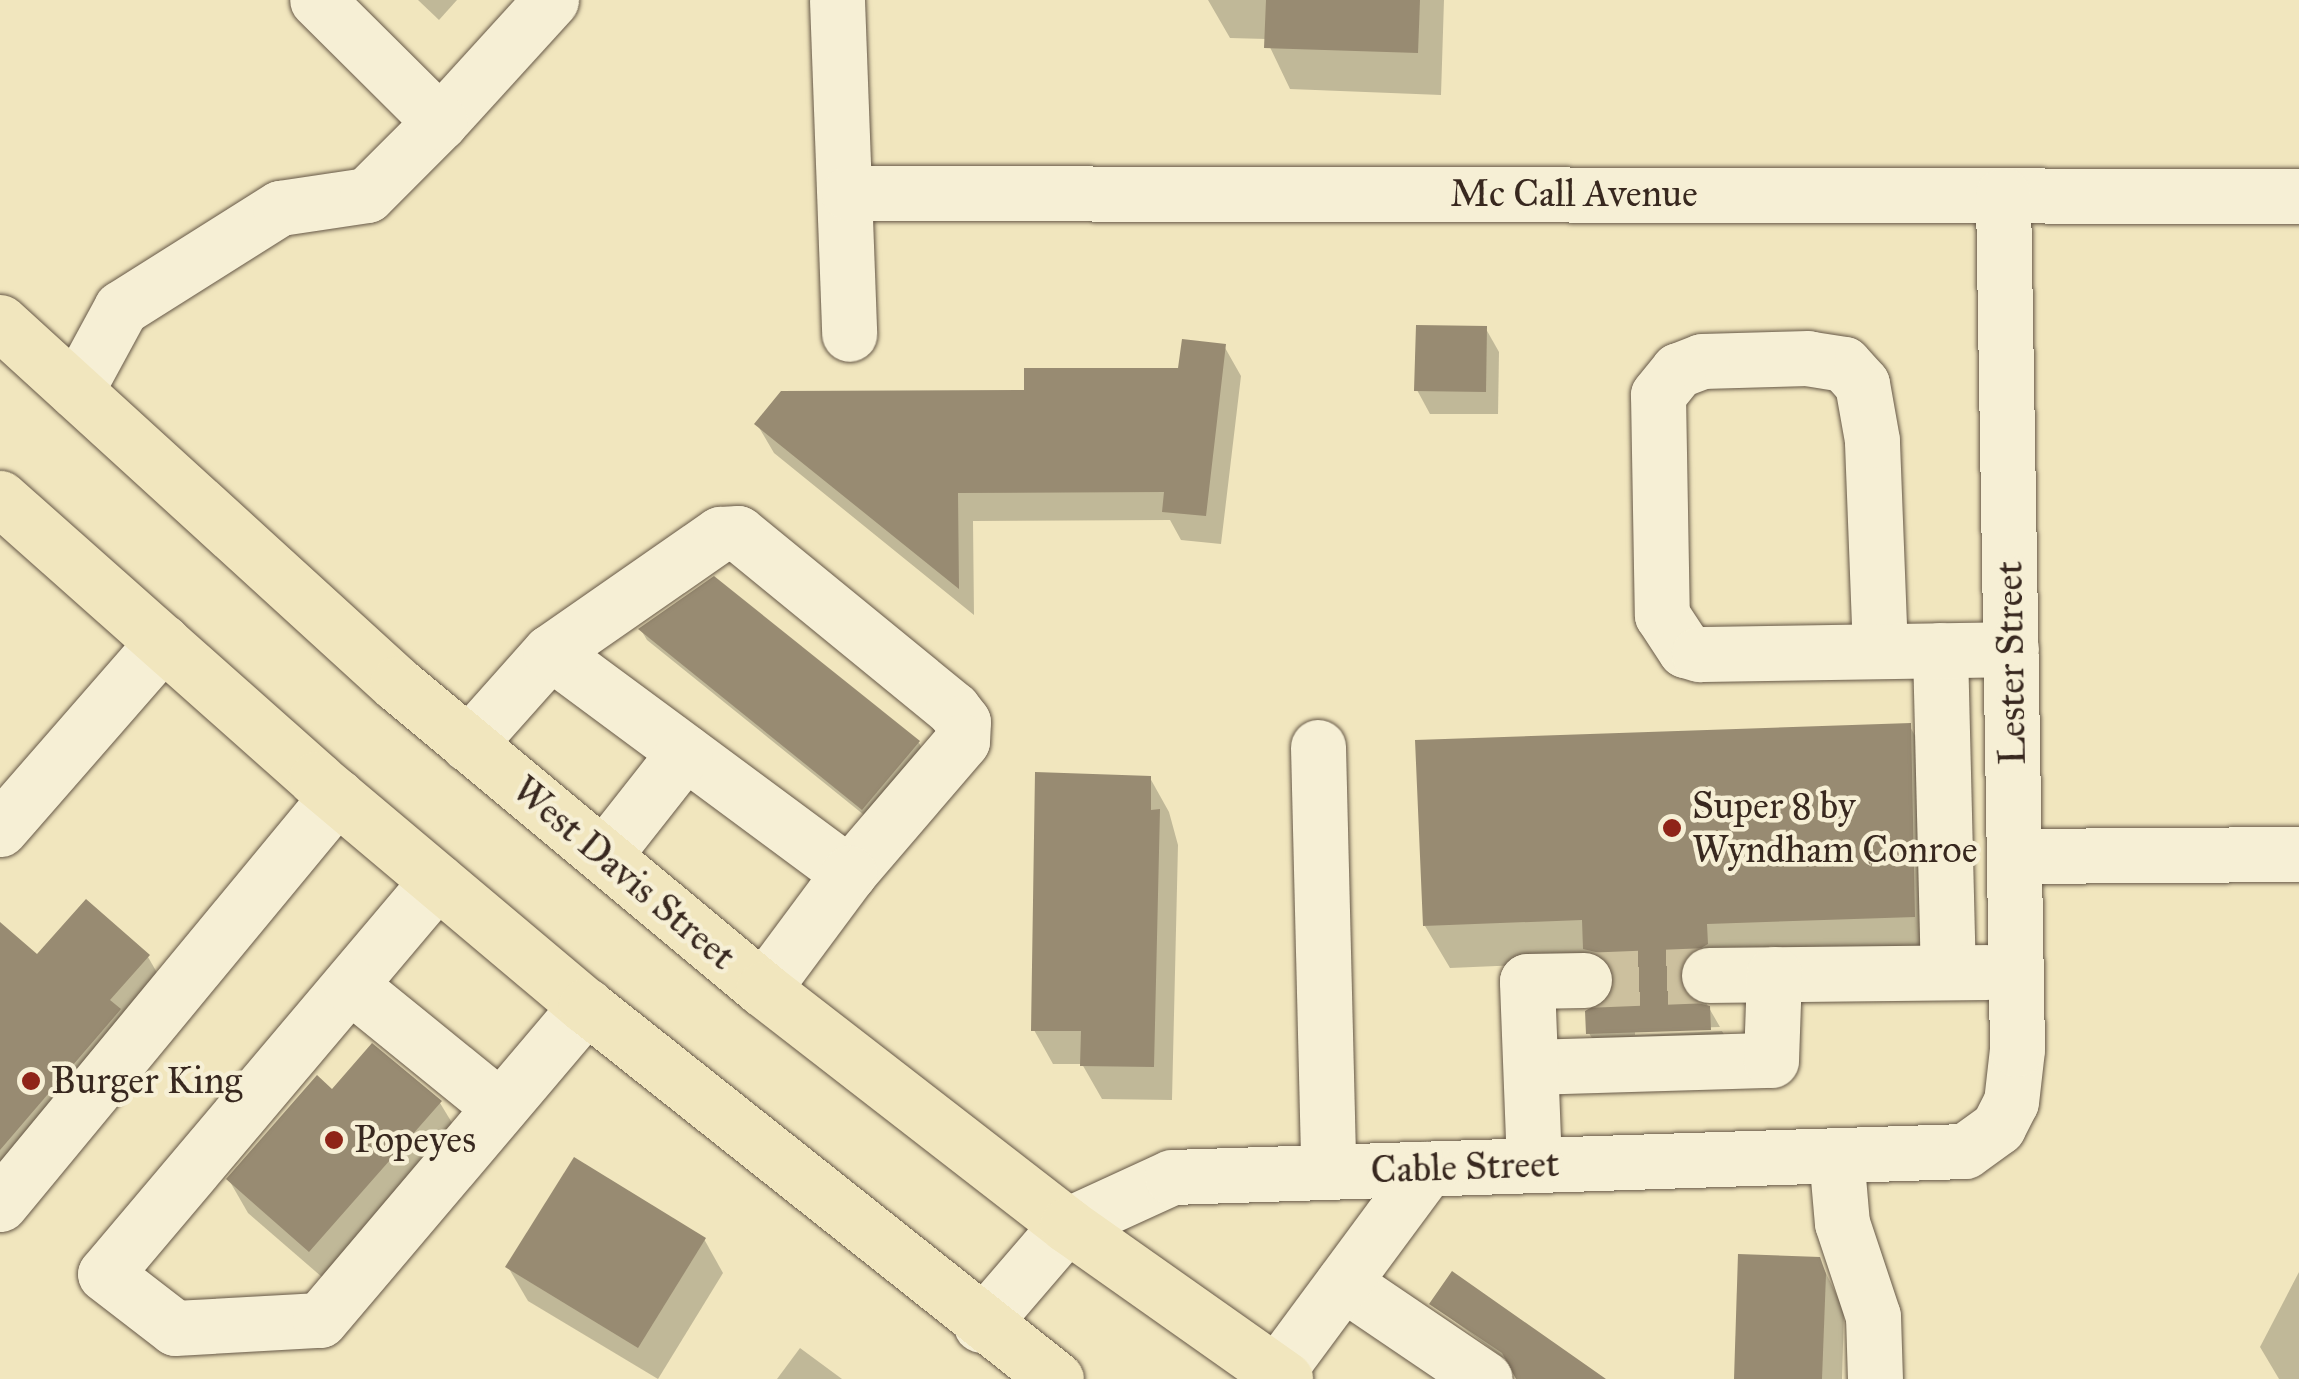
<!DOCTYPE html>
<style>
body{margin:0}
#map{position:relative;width:2299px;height:1379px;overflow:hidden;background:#f1e6be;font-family:"IM FELL Great Primer",serif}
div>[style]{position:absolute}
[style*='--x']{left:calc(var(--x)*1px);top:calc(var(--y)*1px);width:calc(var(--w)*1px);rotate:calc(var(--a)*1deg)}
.shadow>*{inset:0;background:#0003}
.building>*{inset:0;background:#988b72}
.minor-tunnel>*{height:55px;margin-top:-27.5px;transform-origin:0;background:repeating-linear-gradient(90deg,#ccc09e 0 55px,transparent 0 83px)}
.roads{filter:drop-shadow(0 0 2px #665847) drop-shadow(0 0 2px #665847)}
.minor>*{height:55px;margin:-27.5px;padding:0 27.5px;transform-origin:27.5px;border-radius:27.5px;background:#f6efd5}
.major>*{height:55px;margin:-27.5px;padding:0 27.5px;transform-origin:27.5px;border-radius:27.5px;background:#f1e6be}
.dots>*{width:28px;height:28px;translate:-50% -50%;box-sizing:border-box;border:5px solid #f6efd5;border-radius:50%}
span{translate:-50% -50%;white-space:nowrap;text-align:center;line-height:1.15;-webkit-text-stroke:9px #f6efd5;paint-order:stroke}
.street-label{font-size:38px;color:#38281f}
.poi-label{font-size:38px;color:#38281f}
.left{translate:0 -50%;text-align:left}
</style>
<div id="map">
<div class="shadow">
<div style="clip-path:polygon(418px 0,457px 0,439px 20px)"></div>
<div style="clip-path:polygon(1208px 0,1444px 0,1441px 95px,1290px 89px,1266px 39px,1230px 38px)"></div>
<div style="clip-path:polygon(1486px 329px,1499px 352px,1498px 414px,1430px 414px,1417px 390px)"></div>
<div style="clip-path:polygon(1224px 346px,1241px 376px,1221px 544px,1181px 540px,1170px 520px,973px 521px,974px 615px,774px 453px,757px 424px,1181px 370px)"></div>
<div style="clip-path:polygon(714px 579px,919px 743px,925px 754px,869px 819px,647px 640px,641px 630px)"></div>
<div style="clip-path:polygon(1909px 725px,1933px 767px,1938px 958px,1705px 1001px,1720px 1027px,1635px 1030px,1635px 1035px,1722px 1031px,1733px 1051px,1613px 1075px,1589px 1033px,1614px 992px,1594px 962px,1450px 968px,1425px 926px)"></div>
<div style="clip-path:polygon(1150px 778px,1169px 812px,1178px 845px,1172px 1100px,1102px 1099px,1082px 1064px,1053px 1064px,1034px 1030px)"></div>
<div style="clip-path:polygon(0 955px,148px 957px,167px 990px,0 1205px)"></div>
<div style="clip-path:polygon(332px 1092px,440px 1103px,460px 1136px,330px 1284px,248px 1213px,229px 1180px)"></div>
<div style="clip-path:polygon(704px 1239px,723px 1273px,658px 1379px,528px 1301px,508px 1267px)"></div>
<div style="clip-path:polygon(1819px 1259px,1844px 1310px,1842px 1379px,1736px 1379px)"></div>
<div style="clip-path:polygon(2299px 1272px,2299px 1379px,2279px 1379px,2260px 1347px)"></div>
<div style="clip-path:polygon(1432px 1304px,1602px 1379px,1518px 1379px,1510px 1363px)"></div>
<div style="clip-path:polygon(800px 1348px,842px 1379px,777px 1379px)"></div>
</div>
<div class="building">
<div style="clip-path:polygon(1266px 0,1420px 0,1418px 53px,1264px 48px)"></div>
<div style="clip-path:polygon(1416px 325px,1487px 326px,1486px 392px,1414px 391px)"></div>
<div style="clip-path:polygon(1182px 339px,1226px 344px,1206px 516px,1162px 512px,1164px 492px,958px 493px,959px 589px,754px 424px,781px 391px,1024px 390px,1024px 368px,1178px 368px)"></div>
<div style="clip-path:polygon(714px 576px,920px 741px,862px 810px,638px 629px)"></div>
<div style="clip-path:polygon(1911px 723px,1915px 917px,1707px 924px,1708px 944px,1682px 959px,1678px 976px,1693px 1002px,1710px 1006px,1711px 1030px,1586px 1034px,1585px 1011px,1611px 996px,1615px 978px,1600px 953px,1583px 949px,1582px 920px,1423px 926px,1415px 740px)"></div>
<div style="clip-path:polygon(1035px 772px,1151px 776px,1151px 810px,1160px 809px,1154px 1067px,1080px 1066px,1081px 1031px,1031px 1031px)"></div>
<div style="clip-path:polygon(86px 899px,150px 955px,110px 1000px,121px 1009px,0 1150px,0 922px,37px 954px)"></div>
<div style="clip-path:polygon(372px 1043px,442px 1101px,309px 1252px,226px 1179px,317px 1075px,332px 1089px)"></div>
<div style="clip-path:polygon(574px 1157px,706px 1238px,638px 1348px,505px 1267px)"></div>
<div style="clip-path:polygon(1738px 1254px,1820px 1257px,1826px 1274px,1822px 1379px,1734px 1379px)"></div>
<div style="clip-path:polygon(1452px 1271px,1606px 1379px,1516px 1379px,1502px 1353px,1429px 1304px)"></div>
</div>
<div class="minor-tunnel">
<div style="--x:1584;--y:980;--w:125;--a:-2.3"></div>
</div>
<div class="roads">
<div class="minor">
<div style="--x:837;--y:0;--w:334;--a:87.9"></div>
<div style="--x:440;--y:122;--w:165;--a:-47.7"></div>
<div style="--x:849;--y:193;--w:1450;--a:0.12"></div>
<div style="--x:76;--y:391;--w:94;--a:-61.5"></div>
<div style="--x:121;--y:308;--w:188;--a:-32.2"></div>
<div style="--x:280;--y:208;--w:88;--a:-8.5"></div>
<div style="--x:367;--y:195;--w:103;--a:-45"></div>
<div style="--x:440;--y:122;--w:173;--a:-135.2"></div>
<div style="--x:1940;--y:650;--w:322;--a:88.6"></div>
<div style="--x:1880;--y:651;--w:211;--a:-92.2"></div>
<div style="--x:1872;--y:440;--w:57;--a:-100.1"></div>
<div style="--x:1862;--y:384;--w:27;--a:-132"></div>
<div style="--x:1844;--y:364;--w:36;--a:-171"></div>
<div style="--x:1808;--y:358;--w:106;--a:178.4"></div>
<div style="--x:1702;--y:361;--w:26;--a:159"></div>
<div style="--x:1678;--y:370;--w:32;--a:129"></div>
<div style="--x:1658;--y:395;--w:220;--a:89"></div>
<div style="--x:1662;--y:615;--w:42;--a:56.7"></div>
<div style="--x:1685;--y:650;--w:15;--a:16"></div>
<div style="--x:1699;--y:654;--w:312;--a:-0.9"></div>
<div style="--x:550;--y:652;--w:372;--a:36.5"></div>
<div style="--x:468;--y:744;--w:123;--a:-48.3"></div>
<div style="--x:550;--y:652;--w:207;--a:-34.8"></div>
<div style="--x:720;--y:534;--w:18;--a:-3"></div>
<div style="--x:738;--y:533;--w:278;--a:39.3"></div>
<div style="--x:953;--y:709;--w:16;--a:52"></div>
<div style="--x:963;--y:722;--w:19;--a:93"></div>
<div style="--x:962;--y:741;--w:174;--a:130.6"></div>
<div style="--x:849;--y:873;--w:144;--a:126.6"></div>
<div style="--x:1318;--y:747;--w:424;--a:88.6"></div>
<div style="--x:0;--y:829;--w:248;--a:-48.9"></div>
<div style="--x:604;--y:855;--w:131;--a:-51.8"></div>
<div style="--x:2015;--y:856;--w:284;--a:-0.4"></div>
<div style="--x:437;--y:881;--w:514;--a:130.19"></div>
<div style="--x:105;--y:1274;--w:88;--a:37.6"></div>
<div style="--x:175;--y:1328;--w:145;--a:-3.2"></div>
<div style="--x:320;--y:1320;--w:412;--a:-49.7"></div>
<div style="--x:1709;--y:975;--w:277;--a:-0.6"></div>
<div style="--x:351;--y:986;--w:192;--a:39.1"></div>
<div style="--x:1532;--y:1067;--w:239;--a:-1.7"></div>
<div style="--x:1771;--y:1060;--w:86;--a:-88"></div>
<div style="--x:1836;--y:1155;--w:68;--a:85"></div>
<div style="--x:1842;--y:1223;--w:98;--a:71.6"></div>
<div style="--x:1873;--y:1316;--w:63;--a:88.2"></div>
<div style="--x:1534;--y:1165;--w:184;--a:-92.2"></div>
<div style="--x:1527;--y:981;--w:57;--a:-1"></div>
<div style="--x:0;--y:1204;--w:529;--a:-50.44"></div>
<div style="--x:1343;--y:1283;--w:171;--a:34.1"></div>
<div style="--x:981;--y:1325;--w:132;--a:-49.3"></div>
<div style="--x:1067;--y:1225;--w:115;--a:-24.6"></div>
<div style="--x:1172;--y:1177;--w:793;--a:-1.88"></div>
<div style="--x:1965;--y:1151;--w:41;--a:-36"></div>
<div style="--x:1998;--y:1127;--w:28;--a:-63"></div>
<div style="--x:2011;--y:1102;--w:53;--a:-83.5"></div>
<div style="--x:2017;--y:1049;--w:854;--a:-90.94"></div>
<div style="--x:1276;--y:1373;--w:254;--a:-53.5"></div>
</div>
<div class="major">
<div style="--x:0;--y:322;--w:537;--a:42.36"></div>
<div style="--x:397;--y:684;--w:476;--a:39.8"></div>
<div style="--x:763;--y:989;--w:385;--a:37.8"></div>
<div style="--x:1067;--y:1225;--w:267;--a:35.2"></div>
<div style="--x:0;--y:498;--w:423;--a:41.6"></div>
<div style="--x:316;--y:779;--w:353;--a:40.1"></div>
<div style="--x:586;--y:1006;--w:600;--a:38.44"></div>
</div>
</div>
<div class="dots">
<div style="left:1672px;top:828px;background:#8f2418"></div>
<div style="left:31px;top:1081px;background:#8f2418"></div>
<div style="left:334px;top:1140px;background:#8f2418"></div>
</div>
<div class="street-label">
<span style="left:1574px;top:194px">Mc Call Avenue</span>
<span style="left:2011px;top:663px;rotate:-91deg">Lester Street</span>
<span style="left:624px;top:873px;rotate:40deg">West Davis Street</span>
<span style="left:1465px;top:1167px;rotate:-2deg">Cable Street</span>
</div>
<div class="poi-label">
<span class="left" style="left:1692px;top:828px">Super 8 by<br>Wyndham Conroe</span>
<span class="left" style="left:51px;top:1081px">Burger King</span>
<span class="left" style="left:354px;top:1140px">Popeyes</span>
</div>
</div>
